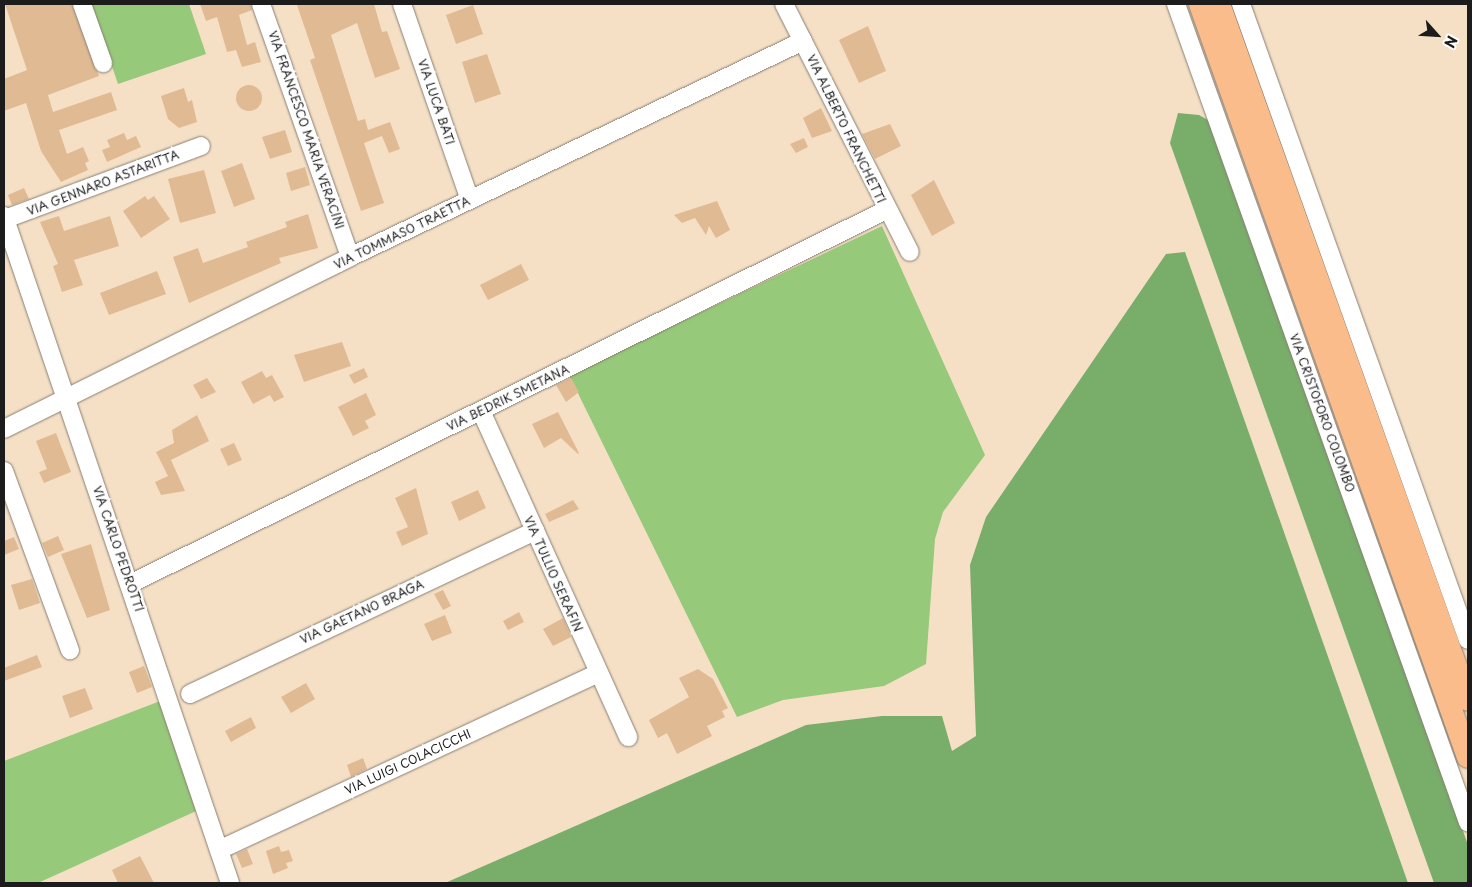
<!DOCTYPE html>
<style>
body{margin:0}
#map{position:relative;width:1472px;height:887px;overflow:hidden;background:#f5e0c6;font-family:"Playpen Sans",sans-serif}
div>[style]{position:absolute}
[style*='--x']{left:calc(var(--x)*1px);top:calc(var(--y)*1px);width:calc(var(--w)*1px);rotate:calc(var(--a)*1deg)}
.green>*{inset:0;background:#96c97a}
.forest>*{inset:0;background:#78ad6a}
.building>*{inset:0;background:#e0ba93}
.round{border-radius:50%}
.roads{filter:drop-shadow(0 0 1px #887e71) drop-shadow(0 0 1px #887e71)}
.minor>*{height:18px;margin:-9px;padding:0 9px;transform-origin:9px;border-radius:9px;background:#fff}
.major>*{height:22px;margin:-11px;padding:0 11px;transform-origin:11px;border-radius:11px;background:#f9bc8a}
span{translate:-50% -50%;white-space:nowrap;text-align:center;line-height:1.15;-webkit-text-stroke:5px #fff;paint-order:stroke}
.street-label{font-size:12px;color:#1c1c1c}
.frame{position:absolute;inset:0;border:5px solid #1c1c1c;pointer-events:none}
.north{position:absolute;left:1412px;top:10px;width:50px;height:50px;-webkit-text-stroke:4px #fff;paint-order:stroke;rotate:116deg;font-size:14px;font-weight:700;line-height:20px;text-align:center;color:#1c1c1c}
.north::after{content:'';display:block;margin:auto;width:18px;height:22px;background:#1c1c1c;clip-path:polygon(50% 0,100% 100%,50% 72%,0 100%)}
</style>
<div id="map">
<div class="green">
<div style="clip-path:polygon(91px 4px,189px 4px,206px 54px,118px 84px)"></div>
<div style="clip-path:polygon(882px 226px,985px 455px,943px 512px,935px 539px,926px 664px,884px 686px,783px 700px,737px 717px,569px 375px)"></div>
<div style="clip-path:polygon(168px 698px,205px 807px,38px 883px,4px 883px,4px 761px)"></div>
</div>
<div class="forest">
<div style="clip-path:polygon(1178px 113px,1199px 115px,1213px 123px,1468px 845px,1468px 883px,1434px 883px,1170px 143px)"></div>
<div style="clip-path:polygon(1185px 252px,1408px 883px,445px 883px,806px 725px,882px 716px,942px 716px,952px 751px,976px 736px,970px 565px,986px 517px,1166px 254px)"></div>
</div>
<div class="building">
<div style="clip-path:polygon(5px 4px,72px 4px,99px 76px,48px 95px,53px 112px,111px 92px,117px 110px,59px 130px,67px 154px,83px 147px,89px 161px,85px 163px,88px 170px,61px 182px,41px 151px,26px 103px,4px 111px,4px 79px,27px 70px)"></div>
<div style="clip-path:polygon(200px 4px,251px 4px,252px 10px,239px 15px,247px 45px,255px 42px,261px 62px,242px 67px,236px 50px,227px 52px,217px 17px,206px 21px)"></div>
<div style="clip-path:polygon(302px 4px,374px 4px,382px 32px,387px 31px,400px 69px,375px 78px,357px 23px,331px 35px,358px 121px,365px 119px,368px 130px,390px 122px,400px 149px,389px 153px,382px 136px,364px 143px,384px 203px,361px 211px,310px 60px,315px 58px,297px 5px)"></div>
<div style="clip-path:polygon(473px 5px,483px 34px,456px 44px,446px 15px)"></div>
<div style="clip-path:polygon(868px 26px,886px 71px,859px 83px,839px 40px)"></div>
<div style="clip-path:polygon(487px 54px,501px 94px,475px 103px,462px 62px)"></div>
<div class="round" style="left:236px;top:85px;width:26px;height:26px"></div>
<div style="clip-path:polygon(184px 88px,188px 102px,192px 100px,197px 122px,179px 128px,168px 119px,161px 96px)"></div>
<div style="clip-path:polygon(821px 108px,832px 131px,812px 138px,803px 118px)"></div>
<div style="clip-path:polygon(890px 124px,901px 146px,875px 159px,862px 134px)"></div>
<div style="clip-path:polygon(285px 130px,292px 152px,270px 159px,262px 137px)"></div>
<div style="clip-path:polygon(124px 133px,127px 140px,136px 136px,141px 147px,107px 162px,102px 150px,110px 147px,107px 140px)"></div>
<div style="clip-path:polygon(804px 138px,808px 147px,796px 153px,790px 144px)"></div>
<div style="clip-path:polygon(242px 163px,255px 199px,234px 207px,221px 171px)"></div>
<div style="clip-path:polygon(305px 167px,310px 185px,291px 191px,286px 173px)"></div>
<div style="clip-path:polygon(204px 170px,216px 213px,180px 223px,168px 179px)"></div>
<div style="clip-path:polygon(934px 180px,955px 223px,932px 236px,911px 195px)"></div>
<div style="clip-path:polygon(24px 188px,29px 199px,12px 205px,8px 195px)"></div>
<div style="clip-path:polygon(145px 196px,148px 200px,154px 196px,170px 219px,141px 238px,123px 211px)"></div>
<div style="clip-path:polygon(717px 201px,730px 230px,716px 238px,709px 226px,706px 235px,695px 218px,682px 223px,674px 215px)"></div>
<div style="clip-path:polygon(308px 214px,318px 248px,279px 258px,281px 263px,189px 303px,173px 257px,198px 248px,203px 263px,248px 247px,246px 242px,287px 227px,285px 222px)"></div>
<div style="clip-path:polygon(59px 216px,64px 231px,110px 216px,119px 246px,74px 260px,83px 285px,62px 292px,53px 266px,58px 264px,40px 222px)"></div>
<div style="clip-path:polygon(521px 264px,529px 280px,488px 300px,480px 285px)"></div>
<div style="clip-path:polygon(157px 271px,166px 294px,109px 315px,100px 293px)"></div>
<div style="clip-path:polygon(342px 342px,351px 366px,304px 382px,294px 355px)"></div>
<div style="clip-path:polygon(364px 368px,368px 377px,354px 384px,349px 375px)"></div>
<div style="clip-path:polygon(262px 371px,266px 378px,272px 375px,284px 397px,274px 402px,270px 395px,253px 404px,241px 382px)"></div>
<div style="clip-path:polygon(207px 378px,216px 392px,201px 399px,193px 385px)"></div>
<div style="clip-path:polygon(571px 378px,579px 392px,566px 402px,556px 385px)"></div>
<div style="clip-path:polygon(366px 393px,376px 415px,365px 421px,369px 428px,353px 436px,338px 407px)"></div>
<div style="clip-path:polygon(558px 412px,579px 453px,578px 454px,561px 438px,544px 448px,532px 424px)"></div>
<div style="clip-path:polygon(197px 415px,209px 441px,171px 460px,185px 491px,161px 495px,155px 482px,168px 476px,156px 452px,174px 443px,172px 430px)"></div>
<div style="clip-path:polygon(56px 433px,71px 472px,44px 483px,39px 472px,47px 469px,36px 441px)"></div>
<div style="clip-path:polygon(234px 443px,242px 460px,228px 466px,220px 449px)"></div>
<div style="clip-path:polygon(416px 488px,428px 534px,402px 546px,396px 532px,408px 527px,395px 498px)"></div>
<div style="clip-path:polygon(478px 490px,486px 508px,459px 521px,451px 502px)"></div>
<div style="clip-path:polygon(573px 500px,579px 509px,549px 522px,545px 514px)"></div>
<div style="clip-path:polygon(58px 536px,64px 550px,48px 557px,42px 543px)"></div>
<div style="clip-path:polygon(14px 537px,19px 549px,4px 555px,4px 541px)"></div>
<div style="clip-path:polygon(91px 544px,110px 610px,87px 618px,61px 554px)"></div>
<div style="clip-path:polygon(32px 579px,40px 603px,19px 610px,11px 585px)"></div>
<div style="clip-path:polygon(443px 590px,451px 606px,443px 610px,434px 594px)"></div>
<div style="clip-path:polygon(519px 612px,524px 622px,508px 630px,503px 621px)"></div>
<div style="clip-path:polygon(445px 615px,452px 633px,432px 641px,424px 624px)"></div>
<div style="clip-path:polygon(563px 618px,571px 637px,553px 646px,543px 629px)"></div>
<div style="clip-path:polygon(37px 655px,42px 667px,4px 681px,4px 668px)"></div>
<div style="clip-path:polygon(144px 666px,152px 687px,137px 693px,129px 672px)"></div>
<div style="clip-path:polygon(698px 669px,713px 679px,728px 708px,722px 711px,725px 717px,707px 726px,712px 736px,677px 754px,667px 733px,658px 738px,649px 720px,689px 697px,679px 678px)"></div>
<div style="clip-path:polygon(306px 683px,315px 699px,291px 713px,281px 697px)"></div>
<div style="clip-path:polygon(85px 688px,93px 709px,70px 718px,62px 696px)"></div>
<div style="clip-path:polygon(251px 717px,256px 728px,231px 742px,225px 731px)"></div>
<div style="clip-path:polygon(363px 758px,367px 769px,351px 777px,347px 765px)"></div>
<div style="clip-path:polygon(279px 846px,281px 852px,289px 850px,293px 861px,286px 863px,288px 868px,273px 874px,266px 851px)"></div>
<div style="clip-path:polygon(247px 849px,253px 864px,242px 868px,236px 854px)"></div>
<div style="clip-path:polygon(140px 856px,154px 883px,118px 883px,112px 870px)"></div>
</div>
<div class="roads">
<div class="minor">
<div style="--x:82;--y:4;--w:63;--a:70.4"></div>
<div style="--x:261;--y:4;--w:268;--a:70.6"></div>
<div style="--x:402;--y:4;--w:207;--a:70.9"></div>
<div style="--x:784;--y:4;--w:278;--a:63.1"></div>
<div style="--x:1176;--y:4;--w:869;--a:70.36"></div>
<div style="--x:1241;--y:4;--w:675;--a:70.36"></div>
<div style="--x:4;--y:216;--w:704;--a:71.28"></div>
<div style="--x:5;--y:219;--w:209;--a:-20.4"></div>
<div style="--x:481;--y:411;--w:358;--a:65.7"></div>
<div style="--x:4;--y:429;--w:386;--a:-26.4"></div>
<div style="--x:350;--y:257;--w:502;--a:-25.49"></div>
<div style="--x:4;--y:471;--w:191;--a:69.8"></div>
<div style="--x:130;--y:584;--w:843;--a:-26.32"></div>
<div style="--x:190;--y:694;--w:382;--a:-25.3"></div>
<div style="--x:219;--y:850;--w:417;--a:-25"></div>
</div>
<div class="major">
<div style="--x:1200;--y:4;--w:799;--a:70.41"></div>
<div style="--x:1219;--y:4;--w:739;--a:70.31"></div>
</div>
</div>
<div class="street-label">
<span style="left:436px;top:102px;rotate:71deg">VIA LUCA BATI</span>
<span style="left:846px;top:129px;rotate:64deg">VIA ALBERTO FRANCHETTI</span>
<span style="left:306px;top:130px;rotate:71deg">VIA FRANCESCO MARIA VERACINI</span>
<span style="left:103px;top:183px;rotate:-21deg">VIA GENNARO ASTARITTA</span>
<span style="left:402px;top:233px;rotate:-26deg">VIA TOMMASO TRAETTA</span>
<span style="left:508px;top:398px;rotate:-26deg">VIA BEDRIK SMETANA</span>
<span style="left:1322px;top:413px;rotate:70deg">VIA CRISTOFORO COLOMBO</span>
<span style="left:118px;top:549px;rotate:71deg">VIA CARLO PEDROTTI</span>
<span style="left:553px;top:574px;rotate:66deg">VIA TULLIO SERAFIN</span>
<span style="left:362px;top:612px;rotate:-25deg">VIA GAETANO BRAGA</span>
<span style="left:408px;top:762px;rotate:-25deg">VIA LUIGI COLACICCHI</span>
</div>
<div class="frame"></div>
<div class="north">N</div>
</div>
